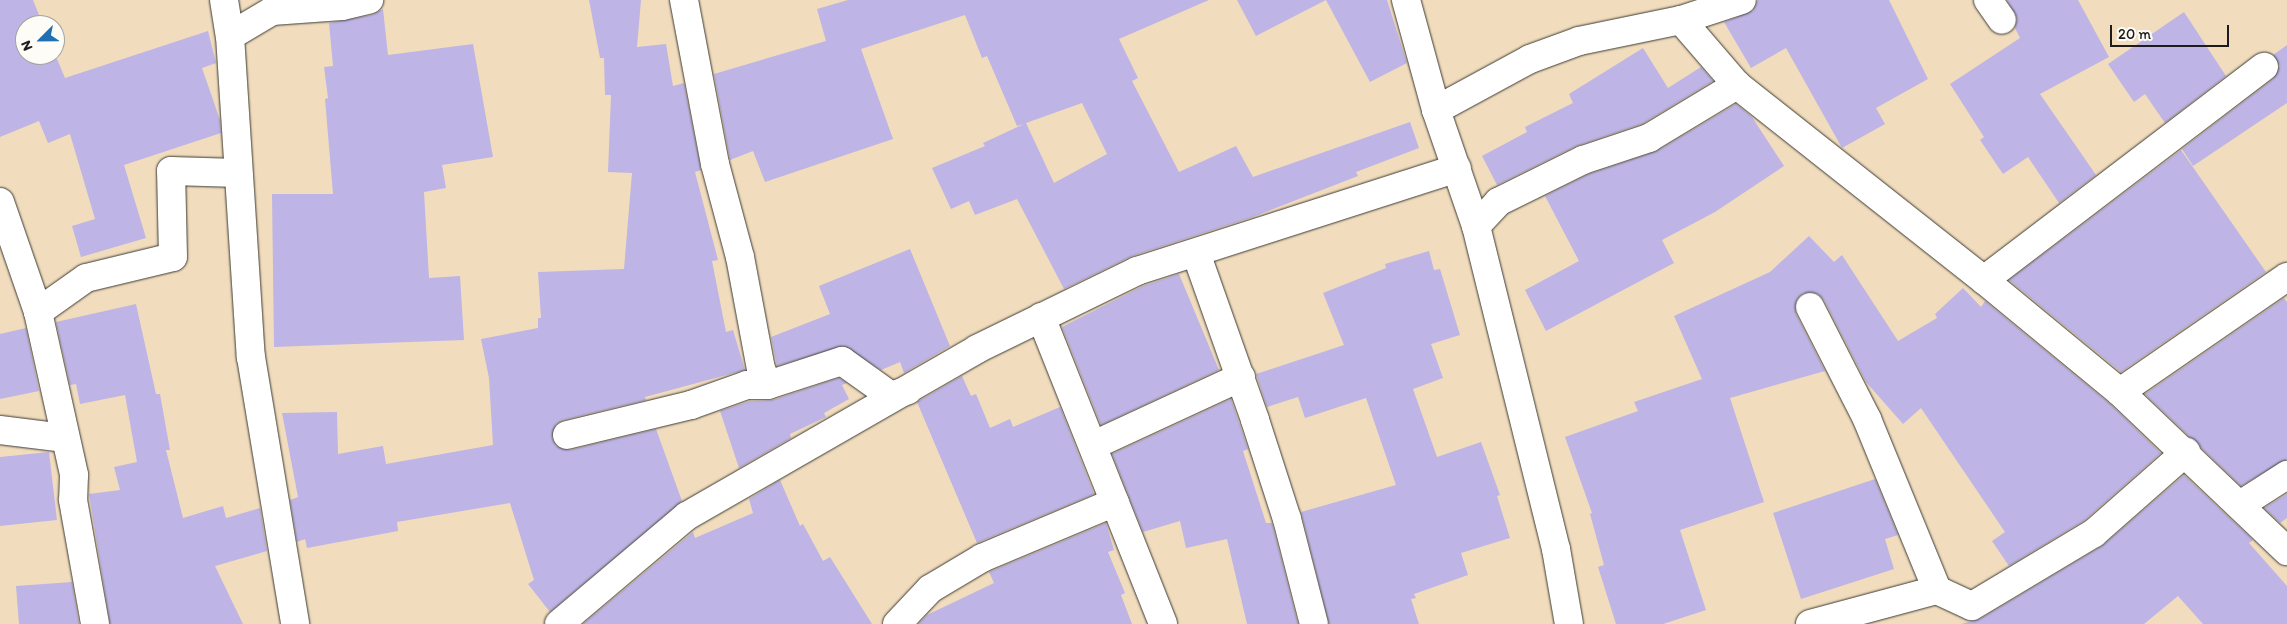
<!DOCTYPE html>
<style>
body{margin:0}
#map{position:relative;width:2287px;height:624px;overflow:hidden;background:#f1ddbd;font-family:Itim,sans-serif}
div>[style]{position:absolute}
[style*='--x']{left:calc(var(--x)*1px);top:calc(var(--y)*1px);width:calc(var(--w)*1px);rotate:calc(var(--a)*1deg)}
.building>*{inset:0;background:#beb4e5}
.roads{filter:drop-shadow(0 0 1px #3c3934) drop-shadow(0 0 1px #3c3934)}
.minor>*{height:28px;margin:-14px;padding:0 14px;transform-origin:14px;border-radius:14px;background:#fff}
span{translate:-50% -50%;white-space:nowrap;text-align:center;line-height:1.15;-webkit-text-stroke:5px #fdfcf7;paint-order:stroke}
.north{position:absolute;left:15px;top:15px;width:50px;height:50px;box-sizing:border-box;background:#fdfcf7;border:1px solid #a3a29f;border-radius:50%;rotate:247deg;font-size:14px;font-weight:700;line-height:20px;text-align:center;color:#1c1c1c}
.north::after{content:'';display:block;margin:auto;width:18px;height:22px;background:#1f6fb2;clip-path:polygon(50% 0,100% 100%,50% 72%,0 100%)}
.scale{position:absolute;left:2110px;top:25px;width:119px;height:22px;box-sizing:border-box;border:2px solid #1c1c1c;border-top:0;padding-left:6px;font-size:15px;line-height:18px;white-space:nowrap;color:#1c1c1c;-webkit-text-stroke:4px #fdfcf7;paint-order:stroke}
</style>
<div id="map">
<div class="building">
<div style="clip-path:polygon(0 0,33px 0,43px 25px,25px 25px,25px 55px,55px 54px,65px 78px,208px 31px,216px 63px,202px 68px,220px 120px,221px 133px,124px 165px,146px 238px,81px 257px,72px 226px,95px 219px,70px 134px,48px 143px,39px 121px,0 137px)"></div>
<div style="clip-path:polygon(589px 0,641px 0,637px 47px,666px 44px,673px 86px,684px 83px,701px 170px,695px 172px,718px 260px,712px 261px,726px 332px,733px 330px,745px 370px,645px 397px,646px 400px,563px 420px,556px 424px,552px 438px,556px 446px,570px 450px,656px 429px,682px 501px,550px 612px,528px 584px,534px 580px,510px 503px,397px 522px,398px 531px,307px 548px,305px 539px,297px 542px,290px 500px,298px 497px,282px 413px,337px 412px,338px 454px,383px 446px,386px 464px,493px 445px,489px 378px,481px 339px,538px 328px,538px 318px,541px 318px,538px 272px,624px 269px,632px 173px,608px 172px,611px 95px,605px 95px,604px 58px,600px 58px)"></div>
<div style="clip-path:polygon(evenodd,848px 0,1209px 0,1119px 39px,1138px 78px,1132px 81px,1179px 172px,1236px 146px,1253px 177px,1410px 122px,1419px 148px,1356px 172px,1358px 176px,1253px 217px,1132px 256px,1064px 289px,1017px 199px,975px 215px,969px 201px,951px 209px,932px 168px,985px 146px,983px 143px,1024px 124px,1017px 126px,987px 56px,982px 58px,965px 15px,861px 49px,893px 139px,765px 182px,753px 151px,730px 160px,714px 74px,826px 41px,817px 9px,848px 0,1082px 103px,1107px 154px,1054px 183px,1026px 123px,1082px 103px)"></div>
<div style="clip-path:polygon(1237px 0,1326px 0,1256px 36px)"></div>
<div style="clip-path:polygon(1326px 0,1387px 0,1407px 63px,1370px 82px)"></div>
<div style="clip-path:polygon(1758px 0,1889px 0,1928px 79px,1876px 108px,1885px 124px,1842px 148px,1786px 48px,1751px 68px,1724px 22px,1753px 11px)"></div>
<div style="clip-path:polygon(2007px 0,2078px 0,2109px 57px,2040px 94px,2096px 175px,2059px 203px,2028px 157px,2003px 174px,1980px 140px,1984px 137px,1950px 84px,2020px 38px,2015px 28px,2017px 18px)"></div>
<div style="clip-path:polygon(383px 9px,388px 55px,473px 44px,493px 157px,442px 165px,446px 188px,424px 192px,429px 278px,460px 276px,464px 340px,274px 347px,272px 194px,333px 194px,325px 99px,328px 98px,324px 67px,333px 66px,329px 23px,372px 15px)"></div>
<div style="clip-path:polygon(2184px 12px,2226px 76px,2165px 123px,2145px 94px,2134px 102px,2108px 64px)"></div>
<div style="clip-path:polygon(2287px 45px,2287px 103px,2193px 166px,2182px 149px,2273px 79px,2280px 66px,2273px 55px)"></div>
<div style="clip-path:polygon(1643px 48px,1668px 88px,1701px 67px,1713px 81px,1642px 124px,1576px 146px,1497px 185px,1482px 156px,1527px 132px,1525px 127px,1573px 103px,1569px 94px)"></div>
<div style="clip-path:polygon(1736px 104px,1752px 117px,1784px 166px,1715px 212px,1662px 240px,1674px 263px,1546px 331px,1525px 290px,1579px 261px,1545px 196px,1589px 174px,1657px 151px)"></div>
<div style="clip-path:polygon(2181px 150px,2266px 272px,2121px 372px,2009px 280px)"></div>
<div style="clip-path:polygon(1809px 236px,1834px 262px,1842px 255px,1898px 341px,1937px 318px,1935px 314px,1963px 288px,1981px 307px,1985px 301px,2110px 404px,2161px 453px,2085px 520px,2009px 566px,1992px 541px,2005px 532px,1921px 408px,1903px 424px,1866px 382px,1824px 300px,1818px 294px,1803px 293px,1797px 299px,1796px 314px,1825px 371px,1730px 398px,1764px 502px,1680px 530px,1706px 610px,1663px 624px,1616px 624px,1598px 567px,1604px 565px,1590px 514px,1592px 513px,1565px 437px,1638px 411px,1634px 402px,1702px 379px,1674px 316px,1770px 272px)"></div>
<div style="clip-path:polygon(910px 249px,950px 346px,904px 373px,900px 362px,881px 370px,844px 346px,777px 366px,771px 337px,830px 314px,819px 286px)"></div>
<div style="clip-path:polygon(1429px 251px,1434px 270px,1440px 269px,1460px 335px,1431px 344px,1443px 378px,1413px 389px,1437px 457px,1481px 442px,1500px 495px,1497px 496px,1510px 538px,1461px 553px,1468px 575px,1414px 594px,1416px 598px,1411px 599px,1419px 624px,1329px 624px,1301px 512px,1396px 485px,1366px 398px,1305px 418px,1298px 397px,1267px 407px,1256px 374px,1344px 345px,1323px 293px,1386px 268px,1385px 264px)"></div>
<div style="clip-path:polygon(1179px 274px,1219px 370px,1101px 425px,1062px 327px,1143px 286px)"></div>
<div style="clip-path:polygon(2284px 298px,2287px 302px,2287px 459px,2241px 486px,2145px 394px)"></div>
<div style="clip-path:polygon(136px 304px,156px 394px,160px 394px,170px 450px,166px 450px,183px 518px,223px 506px,226px 518px,260px 508px,267px 551px,215px 566px,243px 624px,110px 624px,89px 494px,120px 490px,114px 467px,137px 462px,125px 395px,80px 404px,76px 384px,70px 385px,56px 322px)"></div>
<div style="clip-path:polygon(26px 328px,39px 391px,0 399px,0 334px)"></div>
<div style="clip-path:polygon(962px 376px,971px 396px,976px 394px,990px 428px,1010px 419px,1013px 427px,1060px 407px,1094px 494px,977px 543px,917px 402px)"></div>
<div style="clip-path:polygon(839px 378px,847px 383px,842px 385px,849px 399px,824px 413px,826px 417px,790px 434px,791px 438px,739px 468px,720px 411px,750px 401px,773px 400px)"></div>
<div style="clip-path:polygon(1231px 399px,1248px 449px,1243px 451px,1266px 523px,1272px 523px,1298px 624px,1247px 624px,1227px 539px,1186px 548px,1180px 521px,1143px 532px,1112px 454px)"></div>
<div style="clip-path:polygon(49px 452px,57px 520px,0 526px,0 457px)"></div>
<div style="clip-path:polygon(2184px 475px,2253px 540px,2249px 543px,2287px 586px,2287px 624px,2203px 624px,2178px 596px,2144px 624px,1961px 624px,1980px 619px,2102px 546px)"></div>
<div style="clip-path:polygon(1875px 479px,1898px 535px,1885px 539px,1894px 569px,1801px 599px,1773px 513px)"></div>
<div style="clip-path:polygon(780px 480px,800px 526px,803px 524px,823px 561px,830px 557px,872px 624px,583px 624px,693px 532px,695px 538px,753px 513px,749px 499px)"></div>
<div style="clip-path:polygon(2287px 494px,2287px 518px,2280px 523px,2264px 508px)"></div>
<div style="clip-path:polygon(1106px 523px,1114px 550px,1108px 552px,1125px 593px,1121px 595px,1132px 624px,918px 624px,927px 615px,994px 583px,989px 572px)"></div>
<div style="clip-path:polygon(72px 582px,79px 624px,19px 624px,16px 586px)"></div>
</div>
<div class="roads">
<div class="minor">
<div style="--x:224;--y:0;--w:36;--a:81"></div>
<div style="--x:230;--y:36;--w:322;--a:86.3"></div>
<div style="--x:251;--y:357;--w:271;--a:80.6"></div>
<div style="--x:684;--y:0;--w:167;--a:79.3"></div>
<div style="--x:715;--y:164;--w:96;--a:75"></div>
<div style="--x:740;--y:257;--w:114;--a:79.4"></div>
<div style="--x:761;--y:369;--w:17;--a:66"></div>
<div style="--x:768;--y:385;--w:78;--a:-18"></div>
<div style="--x:842;--y:361;--w:60;--a:35.5"></div>
<div style="--x:891;--y:396;--w:18;--a:-19"></div>
<div style="--x:1406;--y:0;--w:114;--a:74.7"></div>
<div style="--x:1436;--y:110;--w:123;--a:71"></div>
<div style="--x:1476;--y:226;--w:333;--a:76.1"></div>
<div style="--x:1556;--y:549;--w:76;--a:80.2"></div>
<div style="--x:1988;--y:0;--w:24;--a:55"></div>
<div style="--x:1681;--y:20;--w:86;--a:49.3"></div>
<div style="--x:1737;--y:85;--w:315;--a:38.3"></div>
<div style="--x:1984;--y:280;--w:176;--a:39.5"></div>
<div style="--x:2120;--y:392;--w:231;--a:43.6"></div>
<div style="--x:230;--y:36;--w:49;--a:-30.8"></div>
<div style="--x:272;--y:11;--w:70;--a:-4.1"></div>
<div style="--x:342;--y:6;--w:28;--a:-13"></div>
<div style="--x:1436;--y:110;--w:107;--a:-28.5"></div>
<div style="--x:1530;--y:59;--w:52;--a:-20.2"></div>
<div style="--x:1579;--y:41;--w:104;--a:-11.6"></div>
<div style="--x:1681;--y:20;--w:64;--a:-18.2"></div>
<div style="--x:0;--y:202;--w:116;--a:70.9"></div>
<div style="--x:38;--y:312;--w:167;--a:77.5"></div>
<div style="--x:74;--y:475;--w:25;--a:92"></div>
<div style="--x:73;--y:500;--w:126;--a:79.9"></div>
<div style="--x:1476;--y:226;--w:33;--a:-47"></div>
<div style="--x:1498;--y:202;--w:95;--a:-26.3"></div>
<div style="--x:1583;--y:160;--w:70;--a:-18.4"></div>
<div style="--x:1649;--y:138;--w:103;--a:-31.1"></div>
<div style="--x:1196;--y:253;--w:177;--a:70.5"></div>
<div style="--x:1255;--y:420;--w:104;--a:72.1"></div>
<div style="--x:1287;--y:519;--w:108;--a:75.6"></div>
<div style="--x:1984;--y:280;--w:352;--a:-37.3"></div>
<div style="--x:1810;--y:307;--w:126;--a:63"></div>
<div style="--x:1867;--y:419;--w:185;--a:67.7"></div>
<div style="--x:38;--y:312;--w:59;--a:-35.3"></div>
<div style="--x:86;--y:278;--w:89;--a:-13.6"></div>
<div style="--x:173;--y:257;--w:86;--a:-91.3"></div>
<div style="--x:171;--y:171;--w:67;--a:1.7"></div>
<div style="--x:1041;--y:317;--w:330;--a:68.3"></div>
<div style="--x:2120;--y:392;--w:203;--a:-34.6"></div>
<div style="--x:0;--y:430;--w:64;--a:7.1"></div>
<div style="--x:567;--y:435;--w:128;--a:-13.6"></div>
<div style="--x:691;--y:405;--w:59;--a:-19.7"></div>
<div style="--x:747;--y:385;--w:21;--a:0"></div>
<div style="--x:1094;--y:445;--w:162;--a:-24.8"></div>
<div style="--x:2240;--y:505;--w:56;--a:-32.6"></div>
<div style="--x:559;--y:624;--w:167;--a:-40.2"></div>
<div style="--x:687;--y:516;--w:335;--a:-29.9"></div>
<div style="--x:977;--y:349;--w:178;--a:-26"></div>
<div style="--x:1137;--y:271;--w:336;--a:-17.8"></div>
<div style="--x:897;--y:624;--w:48;--a:-46.7"></div>
<div style="--x:930;--y:589;--w:61;--a:-30.8"></div>
<div style="--x:982;--y:558;--w:144;--a:-22.8"></div>
<div style="--x:1810;--y:624;--w:131;--a:-15"></div>
<div style="--x:1937;--y:590;--w:38;--a:25"></div>
<div style="--x:1972;--y:606;--w:142;--a:-30.9"></div>
<div style="--x:2094;--y:533;--w:123;--a:-41.4"></div>
</div>
</div>
<div class="north">N</div>
<div class="scale">20 m</div>
</div>
